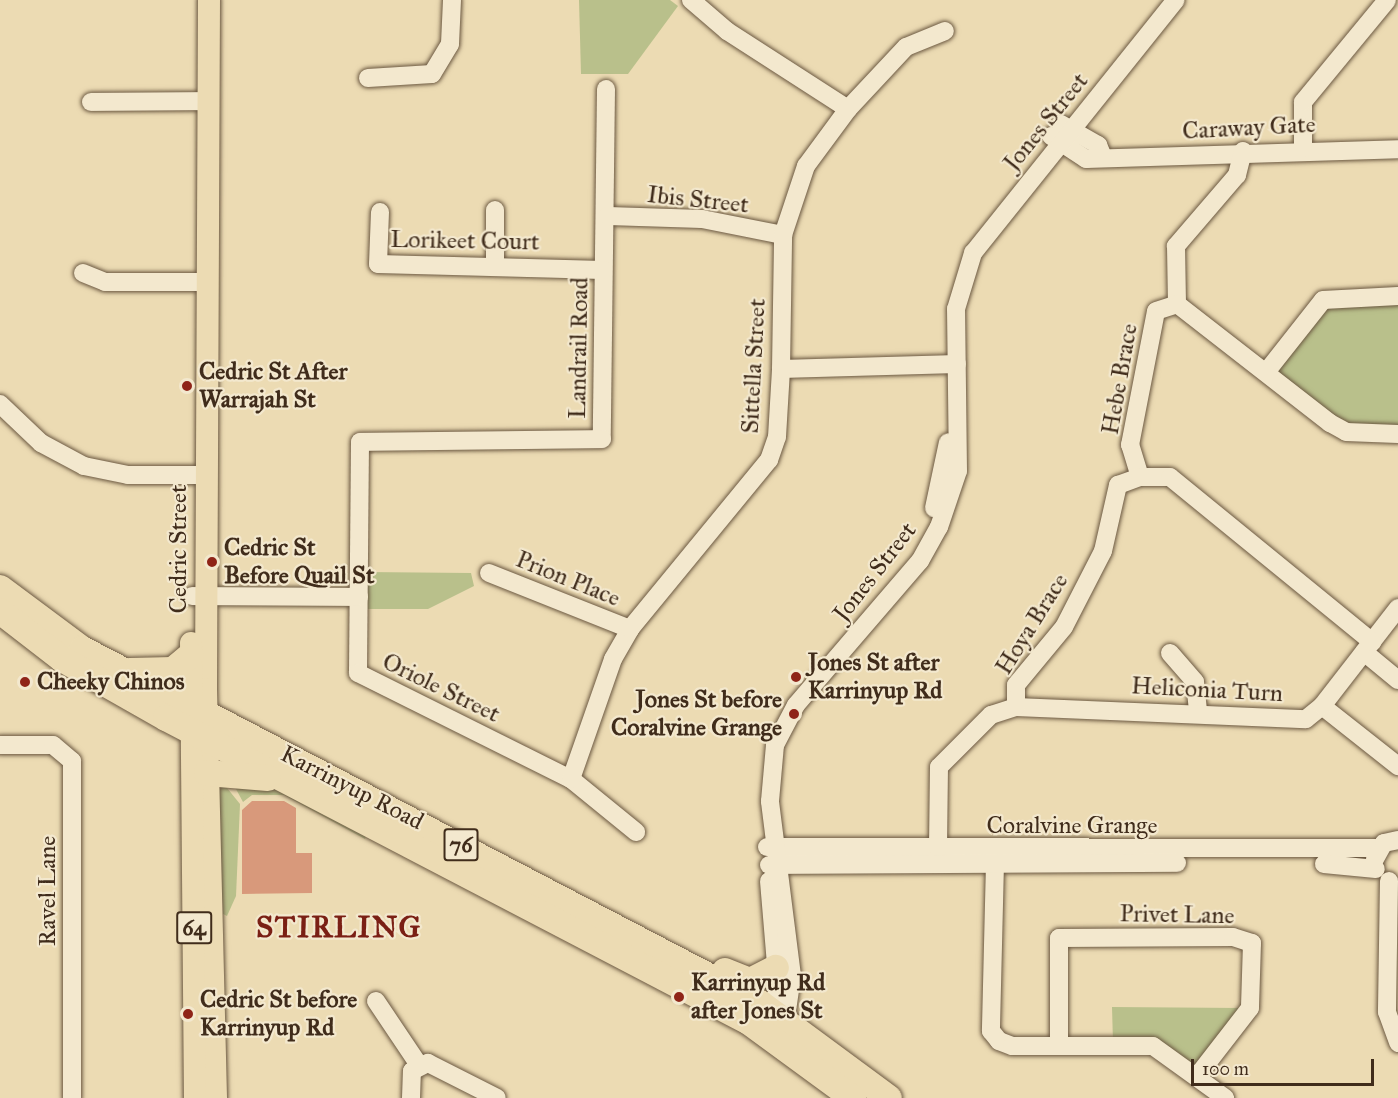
<!DOCTYPE html>
<style>
body{margin:0}
#map{position:relative;width:1398px;height:1098px;overflow:hidden;background:#ecdbb3;font-family:"IM FELL Great Primer",serif}
div>[style]{position:absolute}
[style*='--x']{left:calc(var(--x)*1px);top:calc(var(--y)*1px);width:calc(var(--w)*1px);rotate:calc(var(--a)*1deg)}
.green>*{inset:0;background:#b9c08b}
.building>*{inset:0;background:#d8997b}
.roads{filter:drop-shadow(0 0 2px #6b5841) drop-shadow(0 0 2px #6b5841)}
.minor>*{height:18px;margin:-9px;padding:0 9px;transform-origin:9px;border-radius:9px;background:#f3e8ce}
.major>*{height:22px;margin:-11px;padding:0 11px;transform-origin:11px;border-radius:11px;background:#ecdbb3}
.highway>*{height:26px;margin:-13px;padding:0 13px;transform-origin:13px;border-radius:13px;background:#ecdbb3}
.dots>*{width:16px;height:16px;translate:-50% -50%;box-sizing:border-box;border:3px solid #f3e8ce;border-radius:50%}
span{translate:-50% -50%;white-space:nowrap;text-align:center;line-height:1.15;-webkit-text-stroke:4.5px #f3e8ce;paint-order:stroke}
.shield-label span{padding:2px 4px;background:#f3e8ce;border:2px solid;border-radius:4px;-webkit-text-stroke-width:0}
.shield-label{font-size:22px;color:#402c1b;font-weight:700}
.street-label{font-size:24px;color:#402c1b}
.poi-label{font-size:24px;color:#402c1b;font-weight:700}
.left{translate:0 -50%;text-align:left}
.right{translate:-100% -50%;text-align:right}
.district-label{font-size:30px;color:#7a1f14;font-weight:700;letter-spacing:1.5px}
.scale{position:absolute;left:1191px;top:1059px;width:183px;height:27px;box-sizing:border-box;border:3px solid #402c1b;border-top:0;padding-left:8px;font-size:18px;line-height:21px;white-space:nowrap;color:#402c1b;-webkit-text-stroke:4px #f3e8ce;paint-order:stroke}
</style>
<div id="map">
<div class="green">
<div style="clip-path:polygon(579px 0,670px 0,678px 6px,628px 74px,581px 74px)"></div>
<div style="clip-path:polygon(1398px 296px,1398px 434px,1346px 432px,1267px 371px,1323px 300px)"></div>
<div style="clip-path:polygon(365px 572px,471px 573px,474px 586px,428px 609px,366px 609px)"></div>
<div style="clip-path:polygon(248px 776px,367px 833px,365px 839px,284px 795px,252px 795px,243px 802px,230px 778px)"></div>
<div style="clip-path:polygon(223px 783px,240px 804px,236px 896px,227px 916px,223px 914px,215px 801px)"></div>
<div style="clip-path:polygon(1112px 1007px,1241px 1008px,1197px 1068px,1113px 1042px)"></div>
</div>
<div class="building">
<div style="clip-path:polygon(252px 801px,284px 801px,296px 808px,296px 853px,312px 853px,312px 893px,242px 894px,242px 810px)"></div>
</div>
<div class="roads">
<div class="minor">
<div style="--x:691;--y:0;--w:48;--a:40.7"></div>
<div style="--x:727;--y:31;--w:144;--a:32.8"></div>
<div style="--x:368;--y:78;--w:64;--a:-3.6"></div>
<div style="--x:432;--y:74;--w:35;--a:-59"></div>
<div style="--x:450;--y:44;--w:44;--a:-87.4"></div>
<div style="--x:606;--y:89;--w:350;--a:90.7"></div>
<div style="--x:602;--y:439;--w:242;--a:179.3"></div>
<div style="--x:360;--y:442;--w:231;--a:90.5"></div>
<div style="--x:358;--y:673;--w:238;--a:26.5"></div>
<div style="--x:571;--y:779;--w:84;--a:39.2"></div>
<div style="--x:91;--y:102;--w:117;--a:-0.5"></div>
<div style="--x:1061;--y:124;--w:43;--a:29.6"></div>
<div style="--x:1098;--y:145;--w:13;--a:67"></div>
<div style="--x:1051;--y:136;--w:42;--a:33.3"></div>
<div style="--x:1086;--y:159;--w:312;--a:-1.8"></div>
<div style="--x:1303;--y:148;--w:46;--a:-90"></div>
<div style="--x:1303;--y:102;--w:132;--a:-50.5"></div>
<div style="--x:1243;--y:151;--w:25;--a:104"></div>
<div style="--x:1237;--y:175;--w:94;--a:130.7"></div>
<div style="--x:1176;--y:246;--w:58;--a:89"></div>
<div style="--x:1177;--y:304;--w:194;--a:37.9"></div>
<div style="--x:1330;--y:423;--w:18;--a:29"></div>
<div style="--x:1346;--y:432;--w:52;--a:2.2"></div>
<div style="--x:495;--y:210;--w:54;--a:90"></div>
<div style="--x:380;--y:212;--w:52;--a:92.2"></div>
<div style="--x:378;--y:264;--w:225;--a:1.5"></div>
<div style="--x:608;--y:216;--w:94;--a:1.8"></div>
<div style="--x:702;--y:219;--w:83;--a:11.2"></div>
<div style="--x:83;--y:273;--w:24;--a:22"></div>
<div style="--x:105;--y:282;--w:103;--a:0"></div>
<div style="--x:781;--y:369;--w:176;--a:-1.6"></div>
<div style="--x:1267;--y:371;--w:90;--a:-51.7"></div>
<div style="--x:1323;--y:300;--w:75;--a:-3.1"></div>
<div style="--x:0;--y:404;--w:57;--a:43.6"></div>
<div style="--x:41;--y:443;--w:49;--a:28.1"></div>
<div style="--x:84;--y:466;--w:45;--a:11.6"></div>
<div style="--x:128;--y:475;--w:77;--a:0"></div>
<div style="--x:1140;--y:477;--w:34;--a:-107"></div>
<div style="--x:1130;--y:445;--w:136;--a:-79"></div>
<div style="--x:1156;--y:311;--w:22;--a:-18"></div>
<div style="--x:934;--y:508;--w:67;--a:-78"></div>
<div style="--x:489;--y:573;--w:152;--a:21.7"></div>
<div style="--x:192;--y:596;--w:167;--a:0.3"></div>
<div style="--x:1364;--y:652;--w:44;--a:39.5"></div>
<div style="--x:1170;--y:653;--w:38;--a:49"></div>
<div style="--x:1195;--y:682;--w:30;--a:84"></div>
<div style="--x:1322;--y:706;--w:97;--a:38.3"></div>
<div style="--x:1016;--y:707;--w:290;--a:2.4"></div>
<div style="--x:1306;--y:719;--w:21;--a:-39"></div>
<div style="--x:1322;--y:706;--w:124;--a:-52.2"></div>
<div style="--x:0;--y:745;--w:53;--a:0"></div>
<div style="--x:53;--y:745;--w:25;--a:40"></div>
<div style="--x:72;--y:761;--w:337;--a:90"></div>
<div style="--x:571;--y:779;--w:127;--a:-70.7"></div>
<div style="--x:613;--y:659;--w:34;--a:-60"></div>
<div style="--x:630;--y:629;--w:219;--a:-50.6"></div>
<div style="--x:769;--y:460;--w:24;--a:-71"></div>
<div style="--x:777;--y:437;--w:68;--a:-86.6"></div>
<div style="--x:781;--y:369;--w:134;--a:-89.1"></div>
<div style="--x:783;--y:235;--w:73;--a:-71.6"></div>
<div style="--x:806;--y:166;--w:71;--a:-53.6"></div>
<div style="--x:848;--y:109;--w:85;--a:-46.9"></div>
<div style="--x:906;--y:47;--w:42;--a:-22.3"></div>
<div style="--x:767;--y:847;--w:611;--a:0.09"></div>
<div style="--x:938;--y:848;--w:81;--a:-89.3"></div>
<div style="--x:939;--y:767;--w:74;--a:-45"></div>
<div style="--x:991;--y:715;--w:26;--a:-18"></div>
<div style="--x:1016;--y:707;--w:22;--a:-90"></div>
<div style="--x:1016;--y:685;--w:75;--a:-50.4"></div>
<div style="--x:1064;--y:627;--w:85;--a:-62.8"></div>
<div style="--x:1103;--y:551;--w:68;--a:-77.2"></div>
<div style="--x:1118;--y:485;--w:23;--a:-20"></div>
<div style="--x:1140;--y:477;--w:30;--a:0"></div>
<div style="--x:1170;--y:477;--w:261;--a:39.2"></div>
<div style="--x:1375;--y:859;--w:18;--a:-61"></div>
<div style="--x:1384;--y:843;--w:14;--a:-12"></div>
<div style="--x:995;--y:863;--w:168;--a:91.4"></div>
<div style="--x:991;--y:1031;--w:13;--a:51"></div>
<div style="--x:999;--y:1041;--w:14;--a:21"></div>
<div style="--x:1012;--y:1046;--w:141;--a:0"></div>
<div style="--x:1153;--y:1046;--w:89;--a:35.8"></div>
<div style="--x:1324;--y:864;--w:52;--a:5.5"></div>
<div style="--x:769;--y:865;--w:408;--a:-0.3"></div>
<div style="--x:769;--y:881;--w:108;--a:85.2"></div>
<div style="--x:778;--y:989;--w:34;--a:104"></div>
<div style="--x:1389;--y:881;--w:131;--a:90.9"></div>
<div style="--x:1387;--y:1012;--w:33;--a:70"></div>
<div style="--x:376;--y:1001;--w:77;--a:56.1"></div>
<div style="--x:784;--y:1031;--w:56;--a:-81.7"></div>
<div style="--x:792;--y:976;--w:176;--a:-97.2"></div>
<div style="--x:770;--y:801;--w:56;--a:-84.9"></div>
<div style="--x:775;--y:745;--w:45;--a:-62.3"></div>
<div style="--x:796;--y:705;--w:190;--a:-49.3"></div>
<div style="--x:920;--y:561;--w:39;--a:-61"></div>
<div style="--x:939;--y:527;--w:59;--a:-71.3"></div>
<div style="--x:958;--y:471;--w:162;--a:-90.7"></div>
<div style="--x:956;--y:309;--w:59;--a:-73.1"></div>
<div style="--x:973;--y:253;--w:324;--a:-51.3"></div>
<div style="--x:1059;--y:1046;--w:108;--a:-90"></div>
<div style="--x:1059;--y:938;--w:174;--a:-0.3"></div>
<div style="--x:1233;--y:937;--w:20;--a:18"></div>
<div style="--x:1252;--y:943;--w:65;--a:91.8"></div>
<div style="--x:1250;--y:1008;--w:85;--a:127.8"></div>
<div style="--x:411;--y:1098;--w:27;--a:-88"></div>
<div style="--x:412;--y:1071;--w:18;--a:-27"></div>
<div style="--x:428;--y:1063;--w:77;--a:26.9"></div>
</div>
<div class="major">
<div style="--x:209;--y:0;--w:689;--a:90.25"></div>
<div style="--x:206;--y:689;--w:409;--a:88.6"></div>
<div style="--x:191;--y:643;--w:455;--a:89.5"></div>
</div>
<div class="highway">
<div style="--x:0;--y:588;--w:102;--a:36.6"></div>
<div style="--x:82;--y:649;--w:765;--a:27.57"></div>
<div style="--x:760;--y:1003;--w:160;--a:36.4"></div>
<div style="--x:0;--y:611;--w:78;--a:37.7"></div>
<div style="--x:62;--y:659;--w:120;--a:29.6"></div>
<div style="--x:166;--y:718;--w:657;--a:27.54"></div>
<div style="--x:749;--y:1022;--w:129;--a:36.2"></div>
<div style="--x:130;--y:671;--w:43;--a:-1.3"></div>
<div style="--x:173;--y:670;--w:23;--a:-40"></div>
<div style="--x:207;--y:773;--w:61;--a:4.7"></div>
<div style="--x:725;--y:971;--w:27;--a:22"></div>
<div style="--x:750;--y:981;--w:29;--a:-27"></div>
</div>
</div>
<div class="dots">
<div style="left:187px;top:386px;background:#8f2418"></div>
<div style="left:212px;top:562px;background:#8f2418"></div>
<div style="left:796px;top:677px;background:#8f2418"></div>
<div style="left:25px;top:682px;background:#8f2418"></div>
<div style="left:794px;top:714px;background:#8f2418"></div>
<div style="left:679px;top:997px;background:#8f2418"></div>
<div style="left:188px;top:1014px;background:#8f2418"></div>
</div>
<div class="shield-label">
<span style="left:461px;top:845px">76</span>
<span style="left:194px;top:928px">64</span>
</div>
<div class="street-label">
<span style="left:1046px;top:122px;rotate:-51deg">Jones Street</span>
<span style="left:1249px;top:128px;rotate:-3deg">Caraway Gate</span>
<span style="left:698px;top:200px;rotate:6deg">Ibis Street</span>
<span style="left:465px;top:241px;rotate:1deg">Lorikeet Court</span>
<span style="left:579px;top:348px;rotate:-89deg">Landrail Road</span>
<span style="left:754px;top:366px;rotate:-87deg">Sittella Street</span>
<span style="left:1120px;top:379px;rotate:-80deg">Hebe Brace</span>
<span style="left:179px;top:549px;rotate:-90deg">Cedric Street</span>
<span style="left:875px;top:572px;rotate:-52deg">Jones Street</span>
<span style="left:568px;top:579px;rotate:22deg">Prion Place</span>
<span style="left:1032px;top:624px;rotate:-58deg">Hoya Brace</span>
<span style="left:441px;top:688px;rotate:26deg">Oriole Street</span>
<span style="left:1207px;top:690px;rotate:3deg">Heliconia Turn</span>
<span style="left:352px;top:788px;rotate:27deg">Karrinyup Road</span>
<span style="left:1072px;top:826px">Coralvine Grange</span>
<span style="left:48px;top:891px;rotate:-90deg">Ravel Lane</span>
<span style="left:1177px;top:915px;rotate:1deg">Privet Lane</span>
</div>
<div class="poi-label">
<span class="left" style="left:199px;top:386px">Cedric St After<br>Warrajah St</span>
<span class="left" style="left:224px;top:562px">Cedric St<br>Before Quail St</span>
<span class="left" style="left:808px;top:677px">Jones St after<br>Karrinyup Rd</span>
<span class="left" style="left:37px;top:682px">Cheeky Chinos</span>
<span class="right" style="left:782px;top:714px">Jones St before<br>Coralvine Grange</span>
<span class="left" style="left:691px;top:997px">Karrinyup Rd<br>after Jones St</span>
<span class="left" style="left:200px;top:1014px">Cedric St before<br>Karrinyup Rd</span>
</div>
<div class="district-label">
<span style="left:339px;top:927px">STIRLING</span>
</div>
<div class="scale">100 m</div>
</div>
